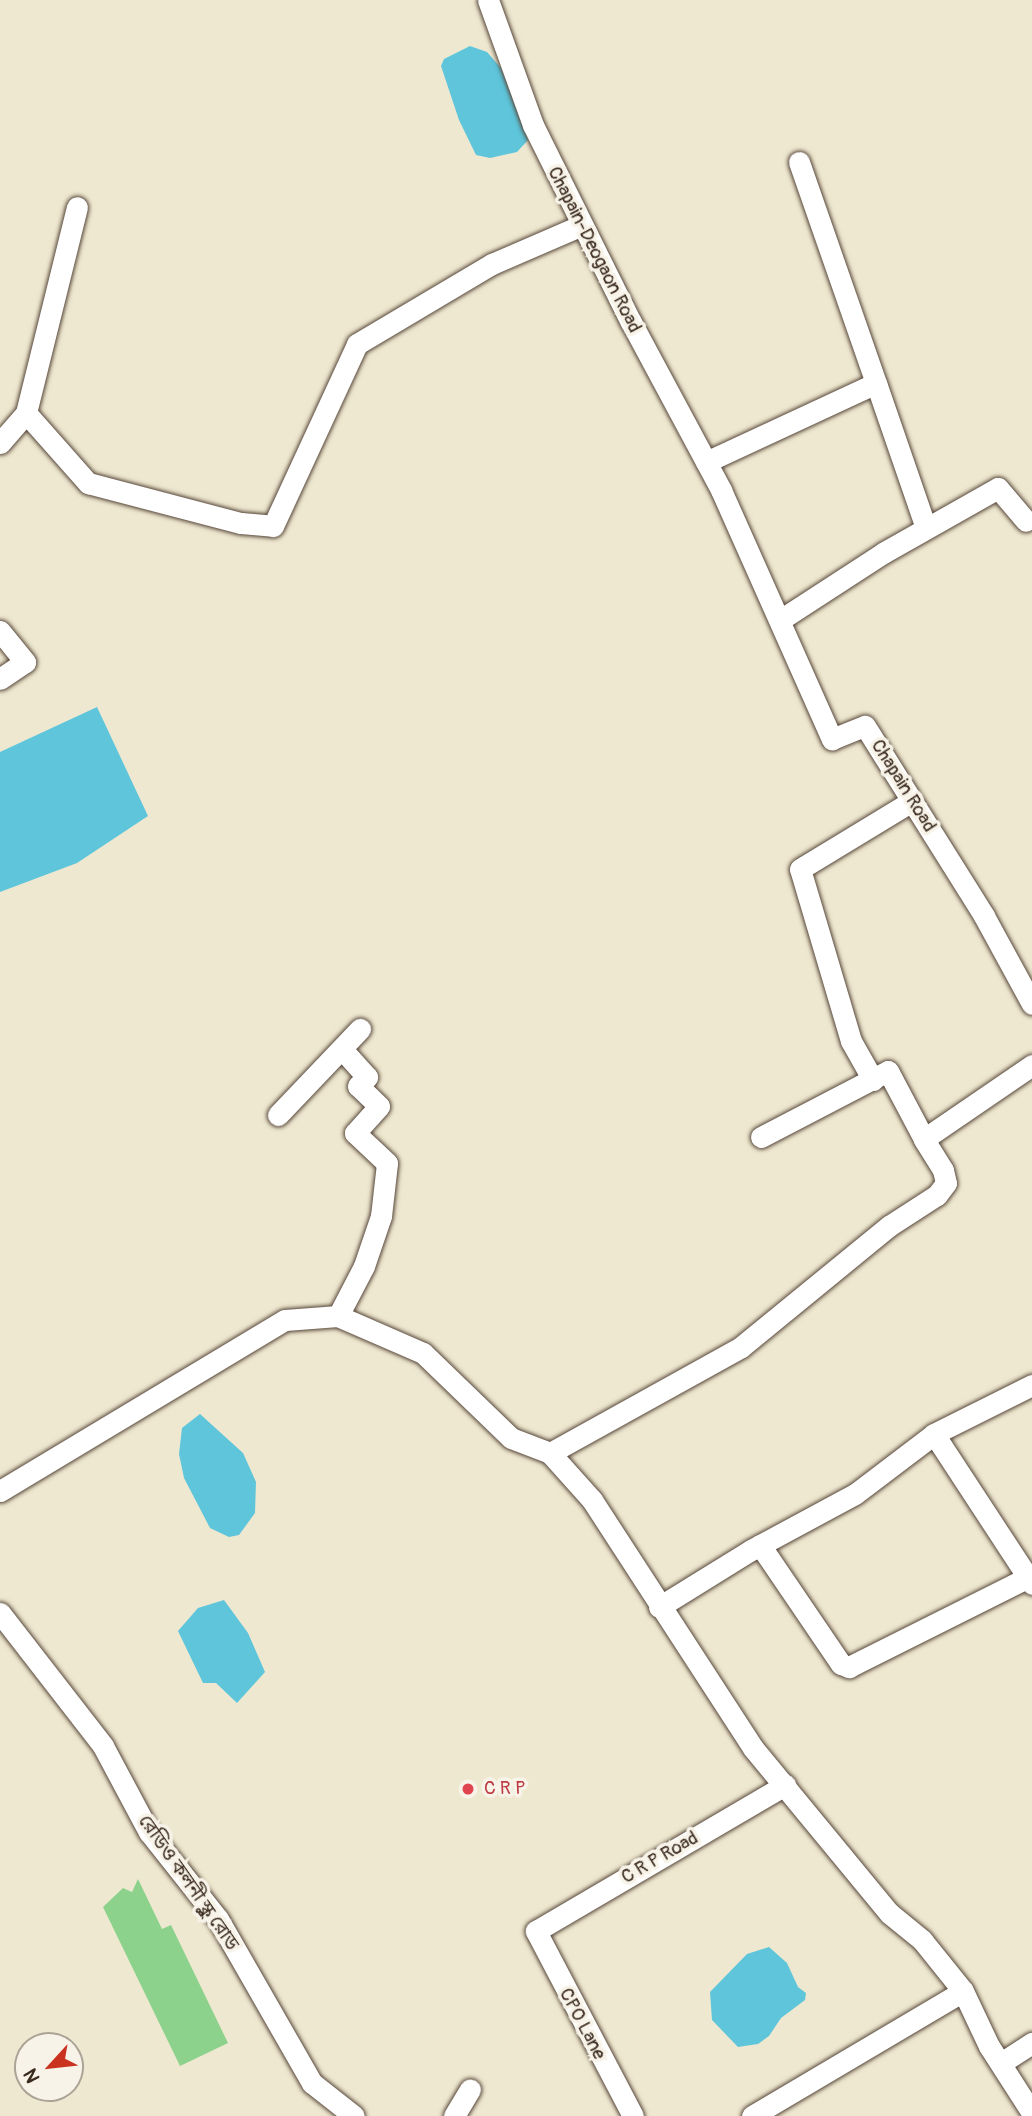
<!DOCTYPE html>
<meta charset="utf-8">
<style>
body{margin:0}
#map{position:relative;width:1032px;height:2116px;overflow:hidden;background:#efe8d0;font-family:Pangolin,"Noto Sans Bengali",sans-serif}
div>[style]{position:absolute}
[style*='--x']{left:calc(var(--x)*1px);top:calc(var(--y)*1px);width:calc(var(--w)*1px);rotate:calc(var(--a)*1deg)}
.green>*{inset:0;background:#8cd28c}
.water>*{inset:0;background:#5ec5db}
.roads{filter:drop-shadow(0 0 2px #564639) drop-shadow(0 0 2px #564639)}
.street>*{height:21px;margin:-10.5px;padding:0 10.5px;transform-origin:10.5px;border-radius:10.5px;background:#fff}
.dots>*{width:19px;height:19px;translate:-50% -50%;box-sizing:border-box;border:4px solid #f7f3e8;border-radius:50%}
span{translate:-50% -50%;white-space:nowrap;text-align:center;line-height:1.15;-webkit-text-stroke:7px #f7f3e8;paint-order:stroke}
.street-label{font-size:19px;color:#3b2a1e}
.health-label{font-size:19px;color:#be3a42}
.left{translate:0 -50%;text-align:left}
.north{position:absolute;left:14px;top:2032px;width:70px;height:70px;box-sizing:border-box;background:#f7f3e8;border:2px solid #aca397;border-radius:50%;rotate:243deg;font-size:19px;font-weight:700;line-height:28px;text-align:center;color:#3b2a1e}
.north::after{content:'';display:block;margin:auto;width:24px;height:32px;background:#c8321e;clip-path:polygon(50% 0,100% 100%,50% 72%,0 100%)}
</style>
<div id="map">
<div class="green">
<div style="clip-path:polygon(138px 1879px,162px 1929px,171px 1925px,228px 2043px,180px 2066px,103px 1907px,123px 1888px,132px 1892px)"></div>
</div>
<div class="water">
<div style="clip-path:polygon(470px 46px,487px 52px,501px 68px,528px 140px,517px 152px,490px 158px,476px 155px,459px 120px,441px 66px,444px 59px)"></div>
<div style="clip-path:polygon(97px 707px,148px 816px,77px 863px,0 892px,0 752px)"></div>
<div style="clip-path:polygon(200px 1414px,243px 1453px,256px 1482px,255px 1513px,239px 1535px,229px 1537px,210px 1528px,184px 1478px,179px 1454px,182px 1428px)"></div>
<div style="clip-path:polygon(224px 1600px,248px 1633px,265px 1672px,237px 1703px,216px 1683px,203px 1683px,178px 1631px,198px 1608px)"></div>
<div style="clip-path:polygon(769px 1947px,787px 1963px,798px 1987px,806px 1993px,805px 2000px,781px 2018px,769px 2036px,758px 2044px,738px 2047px,712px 2020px,710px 1992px,747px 1954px)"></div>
</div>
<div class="roads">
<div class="street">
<div style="--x:488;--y:0;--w:133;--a:70.2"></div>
<div style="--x:533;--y:125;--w:220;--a:63.6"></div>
<div style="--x:631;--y:322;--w:191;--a:61.8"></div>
<div style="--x:721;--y:490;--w:273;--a:66"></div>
<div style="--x:832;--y:739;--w:35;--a:-22"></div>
<div style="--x:865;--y:726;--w:224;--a:57.9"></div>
<div style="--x:984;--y:916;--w:100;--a:61.4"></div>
<div style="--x:799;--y:162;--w:234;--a:70.8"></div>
<div style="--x:26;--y:413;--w:212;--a:-76.1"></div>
<div style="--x:0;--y:443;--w:40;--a:-49"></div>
<div style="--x:26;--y:413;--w:94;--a:48.5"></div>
<div style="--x:88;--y:483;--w:158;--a:14.7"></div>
<div style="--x:241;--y:523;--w:32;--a:5"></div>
<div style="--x:273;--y:526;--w:200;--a:-65.2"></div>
<div style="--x:357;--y:344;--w:157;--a:-30.7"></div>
<div style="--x:492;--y:264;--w:98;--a:-23.4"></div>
<div style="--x:706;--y:462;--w:187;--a:-24.9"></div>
<div style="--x:876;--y:383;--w:153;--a:71"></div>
<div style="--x:780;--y:620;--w:123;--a:-33"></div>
<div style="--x:883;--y:553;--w:132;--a:-29.5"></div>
<div style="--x:998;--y:488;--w:43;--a:49.7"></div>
<div style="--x:0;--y:631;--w:40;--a:51"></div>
<div style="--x:25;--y:662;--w:30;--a:146"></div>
<div style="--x:873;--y:1080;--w:45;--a:-119.4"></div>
<div style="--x:851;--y:1041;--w:179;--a:-106.5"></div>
<div style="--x:800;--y:869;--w:131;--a:-31.3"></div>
<div style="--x:278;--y:1115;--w:119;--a:-46.4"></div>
<div style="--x:761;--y:1137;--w:143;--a:-27.5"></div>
<div style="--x:888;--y:1071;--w:77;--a:62.1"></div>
<div style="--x:924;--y:1139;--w:131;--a:-34.4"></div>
<div style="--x:338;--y:1316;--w:56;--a:-62.5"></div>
<div style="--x:364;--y:1266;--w:53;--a:-71.2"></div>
<div style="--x:381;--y:1216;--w:53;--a:-83.5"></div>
<div style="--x:387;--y:1163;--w:44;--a:-136.8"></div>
<div style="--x:355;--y:1133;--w:36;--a:-48"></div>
<div style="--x:379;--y:1106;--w:29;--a:-136"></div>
<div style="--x:358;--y:1086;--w:13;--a:-45"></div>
<div style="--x:367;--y:1077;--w:38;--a:-132"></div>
<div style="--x:934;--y:1434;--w:179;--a:56.8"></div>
<div style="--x:550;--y:1453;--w:218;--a:-29"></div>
<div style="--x:741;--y:1347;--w:191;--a:-39.3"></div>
<div style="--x:889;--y:1226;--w:57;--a:-32.9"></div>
<div style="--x:937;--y:1195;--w:15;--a:-53"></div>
<div style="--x:946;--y:1183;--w:13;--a:-103"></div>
<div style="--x:943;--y:1170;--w:36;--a:-122"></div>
<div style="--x:0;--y:1491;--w:332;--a:-31"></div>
<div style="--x:285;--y:1320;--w:53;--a:-4.3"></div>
<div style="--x:338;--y:1316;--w:93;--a:23.5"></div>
<div style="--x:423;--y:1353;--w:122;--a:44"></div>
<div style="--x:511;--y:1438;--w:42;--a:21"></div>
<div style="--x:550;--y:1453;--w:63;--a:48.2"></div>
<div style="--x:592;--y:1500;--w:296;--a:57"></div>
<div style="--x:753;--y:1748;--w:214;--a:50.5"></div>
<div style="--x:889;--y:1913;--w:43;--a:39.3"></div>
<div style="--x:922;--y:1940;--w:65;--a:51.2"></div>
<div style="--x:963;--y:1991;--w:61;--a:64.7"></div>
<div style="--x:989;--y:2046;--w:80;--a:57.3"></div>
<div style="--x:760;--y:1545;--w:144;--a:55.8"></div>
<div style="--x:841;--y:1664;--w:9;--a:21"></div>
<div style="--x:849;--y:1667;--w:199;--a:-26.6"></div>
<div style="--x:659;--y:1607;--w:108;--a:-31.8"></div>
<div style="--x:751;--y:1550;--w:118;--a:-28.3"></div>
<div style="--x:855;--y:1494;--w:99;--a:-37.2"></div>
<div style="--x:934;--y:1434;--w:110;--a:-26.6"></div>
<div style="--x:0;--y:1613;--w:168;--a:52.2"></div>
<div style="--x:103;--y:1746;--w:98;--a:61.9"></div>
<div style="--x:149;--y:1832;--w:111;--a:51.6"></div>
<div style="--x:218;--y:1919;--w:189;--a:60.2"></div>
<div style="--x:312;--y:2083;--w:53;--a:38.2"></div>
<div style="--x:1001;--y:2063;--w:37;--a:-33"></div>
<div style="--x:454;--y:2116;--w:31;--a:-59"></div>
<div style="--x:633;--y:2116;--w:209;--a:-117.7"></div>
<div style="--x:536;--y:1931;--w:289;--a:-30.4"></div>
<div style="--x:752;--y:2116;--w:245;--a:-30.6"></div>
</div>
</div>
<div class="dots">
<div style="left:468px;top:1789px;background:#e0444e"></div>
</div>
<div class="street-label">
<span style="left:594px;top:250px;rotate:63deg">Chapain-Deogaon Road</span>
<span style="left:903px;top:786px;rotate:58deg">Chapain Road</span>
<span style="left:660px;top:1858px;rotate:-30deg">C R P Road</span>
<span style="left:188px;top:1883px;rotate:55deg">রেডিও কলনী স্কুল রোড</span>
<span style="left:582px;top:2024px;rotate:62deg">CPO Lane</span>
</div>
<div class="health-label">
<span class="left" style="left:484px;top:1789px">C R P</span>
</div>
<div class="north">N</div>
</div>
